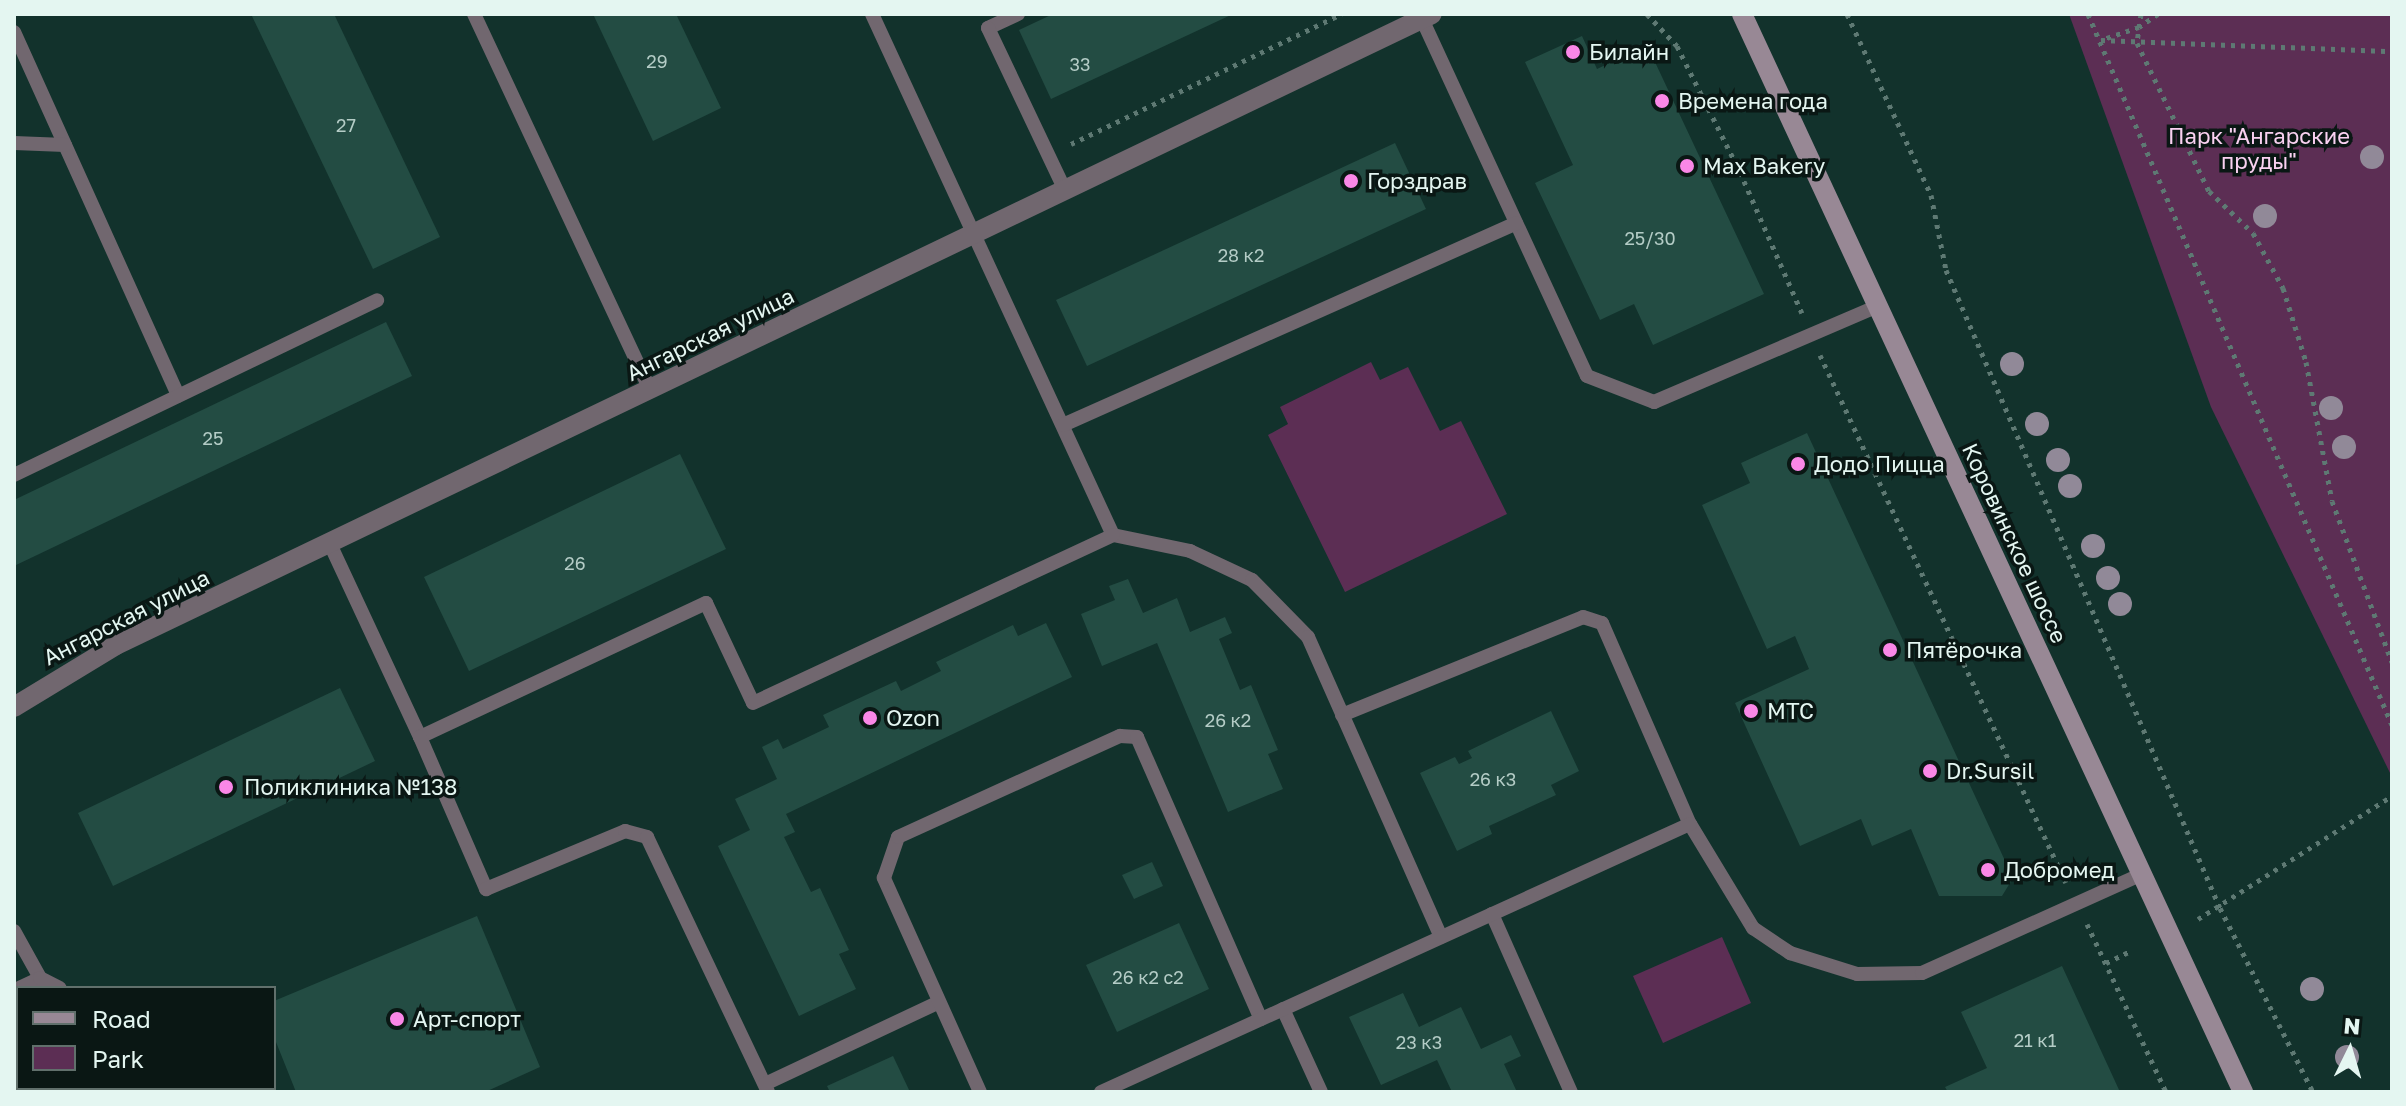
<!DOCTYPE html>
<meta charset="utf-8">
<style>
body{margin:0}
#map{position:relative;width:2406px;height:1106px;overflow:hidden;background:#12322c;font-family:"Golos Text",sans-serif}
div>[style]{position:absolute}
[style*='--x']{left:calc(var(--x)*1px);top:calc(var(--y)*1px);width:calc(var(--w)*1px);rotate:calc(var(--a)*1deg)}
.green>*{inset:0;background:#5c2e54}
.building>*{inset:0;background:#234c43}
.path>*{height:5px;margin-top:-2.5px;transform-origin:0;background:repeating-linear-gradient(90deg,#5e7973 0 4px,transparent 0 10px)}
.service>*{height:14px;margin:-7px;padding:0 7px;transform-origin:7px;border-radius:7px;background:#71676f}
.tertiary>*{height:20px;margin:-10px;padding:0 10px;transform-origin:10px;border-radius:10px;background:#71676f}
.secondary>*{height:20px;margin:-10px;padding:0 10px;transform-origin:10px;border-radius:10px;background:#988895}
.trees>*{width:24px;height:24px;margin:-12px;border-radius:50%;background:#918998}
.dots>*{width:22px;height:22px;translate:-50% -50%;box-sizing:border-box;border:4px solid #0a1714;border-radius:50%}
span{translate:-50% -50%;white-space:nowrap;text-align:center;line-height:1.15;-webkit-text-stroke:7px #0a1714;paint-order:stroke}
.number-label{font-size:18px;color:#b4ccc6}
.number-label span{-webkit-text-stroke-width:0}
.poi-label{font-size:22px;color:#e4f6f1}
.left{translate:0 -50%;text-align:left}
.park-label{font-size:22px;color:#f9d1f1}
.street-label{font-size:22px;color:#e4f6f1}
.frame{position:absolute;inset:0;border:16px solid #e4f6f1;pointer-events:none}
.legend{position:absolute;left:16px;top:986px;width:260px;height:104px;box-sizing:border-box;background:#0a1714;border:2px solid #61706c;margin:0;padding:10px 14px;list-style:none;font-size:24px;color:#e4f6f1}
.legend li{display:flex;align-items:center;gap:16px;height:40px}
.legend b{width:40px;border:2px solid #61706c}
.north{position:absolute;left:2310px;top:1010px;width:80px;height:80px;-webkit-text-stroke:6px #0a1714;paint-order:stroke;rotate:5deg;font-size:22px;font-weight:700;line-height:32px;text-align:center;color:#e4f6f1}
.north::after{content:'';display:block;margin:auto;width:28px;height:36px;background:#e4f6f1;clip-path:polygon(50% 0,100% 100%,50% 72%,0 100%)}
</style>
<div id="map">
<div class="green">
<div style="clip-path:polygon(2069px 14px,2392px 14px,2392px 777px,2211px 407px)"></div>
<div style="clip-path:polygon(1371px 362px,1380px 380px,1408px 367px,1440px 431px,1461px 421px,1507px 514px,1345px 592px,1268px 435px,1288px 424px,1280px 407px)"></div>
<div style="clip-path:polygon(1722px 937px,1751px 1003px,1663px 1043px,1633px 976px)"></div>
</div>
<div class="building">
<div style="clip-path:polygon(251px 14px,334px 14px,440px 237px,373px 269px)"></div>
<div style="clip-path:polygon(593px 14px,676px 14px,721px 108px,653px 141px)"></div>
<div style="clip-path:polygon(1053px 14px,1233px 14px,1051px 99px,1019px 30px)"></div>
<div style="clip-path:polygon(1582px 36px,1597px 69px,1647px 45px,1764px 294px,1653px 345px,1634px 304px,1600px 320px,1535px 183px,1573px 165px,1525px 62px)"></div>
<div style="clip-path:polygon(1395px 143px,1426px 209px,1087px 366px,1056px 300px)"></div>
<div style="clip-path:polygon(386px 322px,412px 376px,14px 566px,14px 500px)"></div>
<div style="clip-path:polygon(1807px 433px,2013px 878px,2002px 896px,1939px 896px,1911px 829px,1872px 846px,1861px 819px,1800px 846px,1735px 703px,1809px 669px,1795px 636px,1767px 649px,1702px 505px,1750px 483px,1741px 463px)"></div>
<div style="clip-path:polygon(680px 454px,726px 549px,469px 671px,424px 577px)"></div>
<div style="clip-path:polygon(1128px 579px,1143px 613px,1177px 598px,1190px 632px,1225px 617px,1232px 633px,1219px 639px,1240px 690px,1251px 685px,1278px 750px,1268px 754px,1283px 789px,1228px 812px,1157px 643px,1102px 666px,1081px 614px,1115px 600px,1109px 586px)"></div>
<div style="clip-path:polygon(1046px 623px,1072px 677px,786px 814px,795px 832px,784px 837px,811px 892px,820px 888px,849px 950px,839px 954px,856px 989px,799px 1016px,718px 846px,750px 830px,735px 799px,777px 779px,762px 747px,778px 739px,783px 749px,829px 727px,823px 715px,896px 681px,901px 691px,941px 671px,936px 662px,1013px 625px,1018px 636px)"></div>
<div style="clip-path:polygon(340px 688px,375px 761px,113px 886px,78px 813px)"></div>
<div style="clip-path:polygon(1551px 711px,1579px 771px,1551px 785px,1556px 795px,1489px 826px,1492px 834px,1457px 851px,1420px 773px,1455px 757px,1459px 764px,1472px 758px,1468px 751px)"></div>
<div style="clip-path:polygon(1152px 862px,1163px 886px,1134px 899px,1122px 875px)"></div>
<div style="clip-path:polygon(477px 916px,540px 1067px,485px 1092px,296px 1092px,274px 1037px,274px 1001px)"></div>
<div style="clip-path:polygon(1179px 923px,1209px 989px,1117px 1032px,1086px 965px)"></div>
<div style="clip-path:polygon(2062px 966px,2120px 1092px,1948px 1092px,1945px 1087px,1987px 1068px,1961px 1012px)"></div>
<div style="clip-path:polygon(1403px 993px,1419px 1027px,1461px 1007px,1481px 1049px,1511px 1035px,1521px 1056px,1504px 1064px,1517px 1092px,1452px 1092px,1437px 1060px,1381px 1085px,1349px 1017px)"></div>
<div style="clip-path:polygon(18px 1026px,18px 1088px,116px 1092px,14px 1092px)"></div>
<div style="clip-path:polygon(893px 1056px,910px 1092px,830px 1092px,827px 1086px)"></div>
</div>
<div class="path">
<div style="--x:1647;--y:14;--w:44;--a:46.8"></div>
<div style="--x:1677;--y:46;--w:141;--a:63.4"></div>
<div style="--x:1740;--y:172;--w:154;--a:66.3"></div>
<div style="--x:1847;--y:14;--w:200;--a:65.1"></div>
<div style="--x:1931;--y:195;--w:76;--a:78.7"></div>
<div style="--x:1946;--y:270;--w:694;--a:66.76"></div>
<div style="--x:2220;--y:908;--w:206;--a:63.2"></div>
<div style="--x:2088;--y:14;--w:773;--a:66.85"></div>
<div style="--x:2141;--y:14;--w:29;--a:98"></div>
<div style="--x:2137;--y:43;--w:165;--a:64.1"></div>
<div style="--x:2209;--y:191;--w:61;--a:43.7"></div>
<div style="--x:2253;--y:233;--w:63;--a:61.4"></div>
<div style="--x:2283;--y:288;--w:77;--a:72.7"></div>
<div style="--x:2306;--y:362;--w:141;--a:79.4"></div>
<div style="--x:2332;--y:501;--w:172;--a:69.6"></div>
<div style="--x:2158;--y:14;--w:23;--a:146"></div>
<div style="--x:2139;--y:27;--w:40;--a:161.1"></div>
<div style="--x:2101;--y:40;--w:291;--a:2.2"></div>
<div style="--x:1071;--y:144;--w:300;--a:-25.7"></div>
<div style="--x:1820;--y:355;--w:582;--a:65.02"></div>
<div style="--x:2198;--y:919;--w:230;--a:-32.4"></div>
<div style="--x:2087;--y:924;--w:186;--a:64.8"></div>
<div style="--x:2106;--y:963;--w:25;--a:-26"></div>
</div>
<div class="service">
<div style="--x:474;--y:14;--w:415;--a:64.9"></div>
<div style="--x:872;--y:14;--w:574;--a:65.18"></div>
<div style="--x:1113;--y:535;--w:79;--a:11.7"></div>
<div style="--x:1190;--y:551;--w:68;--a:25.1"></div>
<div style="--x:1252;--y:580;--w:80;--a:45.5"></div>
<div style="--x:1308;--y:637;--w:328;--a:66.1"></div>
<div style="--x:1018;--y:14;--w:33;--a:155"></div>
<div style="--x:988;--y:28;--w:179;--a:64.6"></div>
<div style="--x:1422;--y:19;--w:393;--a:65.2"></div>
<div style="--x:1587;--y:376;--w:72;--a:21.2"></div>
<div style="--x:1654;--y:402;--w:244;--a:-23.2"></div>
<div style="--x:14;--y:32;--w:399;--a:65.7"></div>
<div style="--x:14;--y:143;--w:51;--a:2.2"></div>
<div style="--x:1063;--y:425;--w:496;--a:-24"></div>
<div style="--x:14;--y:475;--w:403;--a:-25.7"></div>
<div style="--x:330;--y:544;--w:213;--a:65"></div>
<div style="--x:420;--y:737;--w:316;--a:-25.1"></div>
<div style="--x:706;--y:603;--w:110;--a:64.8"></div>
<div style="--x:753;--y:703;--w:397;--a:-25"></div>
<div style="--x:1342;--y:715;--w:260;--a:-22.1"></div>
<div style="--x:1583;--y:617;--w:20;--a:18"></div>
<div style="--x:1602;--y:623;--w:219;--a:66.4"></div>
<div style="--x:1690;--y:824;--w:122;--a:58.8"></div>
<div style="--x:1753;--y:928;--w:45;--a:34"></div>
<div style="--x:1790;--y:953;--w:70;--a:17.4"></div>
<div style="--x:1857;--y:974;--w:65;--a:-0.9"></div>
<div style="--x:1922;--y:973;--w:241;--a:-24.2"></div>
<div style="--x:420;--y:737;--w:166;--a:66.5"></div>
<div style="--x:486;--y:889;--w:151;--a:-22.6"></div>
<div style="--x:625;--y:831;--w:23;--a:15"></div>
<div style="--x:647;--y:837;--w:282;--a:64.6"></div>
<div style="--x:1492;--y:914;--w:195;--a:66.1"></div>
<div style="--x:14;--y:931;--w:54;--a:61"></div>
<div style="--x:19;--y:988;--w:23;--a:-25"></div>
<div style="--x:40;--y:978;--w:22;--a:27"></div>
<div style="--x:1283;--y:1009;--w:91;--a:65.4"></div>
<div style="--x:765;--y:1084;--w:190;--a:-25.2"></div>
<div style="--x:196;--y:1088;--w:4;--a:63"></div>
<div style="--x:980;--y:1092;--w:235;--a:-114.2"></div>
<div style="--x:884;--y:878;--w:43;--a:-71.1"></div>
<div style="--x:898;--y:837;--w:244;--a:-24.5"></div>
<div style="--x:1120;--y:736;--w:17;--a:3"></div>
<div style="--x:1137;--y:737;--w:308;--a:66.3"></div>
<div style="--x:1101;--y:1092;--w:647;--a:-24.47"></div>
</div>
<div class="tertiary">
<div style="--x:14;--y:707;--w:119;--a:-31.3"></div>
<div style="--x:116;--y:645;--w:1459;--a:-25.62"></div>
</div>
<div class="secondary">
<div style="--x:1742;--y:14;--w:1189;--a:65.07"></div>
</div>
<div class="trees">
<div style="left:2372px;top:157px"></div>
<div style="left:2265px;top:216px"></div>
<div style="left:2012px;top:364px"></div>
<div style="left:2331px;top:408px"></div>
<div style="left:2037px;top:424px"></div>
<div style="left:2344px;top:447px"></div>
<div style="left:2058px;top:460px"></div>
<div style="left:2070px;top:486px"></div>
<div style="left:2093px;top:546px"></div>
<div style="left:2108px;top:578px"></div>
<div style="left:2120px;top:604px"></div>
<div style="left:2312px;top:989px"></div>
<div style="left:2347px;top:1057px"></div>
</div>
<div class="dots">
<div style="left:1573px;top:52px;background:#fa87e7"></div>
<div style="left:1662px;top:101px;background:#fa87e7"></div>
<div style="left:1687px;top:166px;background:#fa87e7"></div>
<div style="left:1351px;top:181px;background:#fa87e7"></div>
<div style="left:1798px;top:464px;background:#fa87e7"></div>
<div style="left:1890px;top:650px;background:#fa87e7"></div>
<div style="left:1751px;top:711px;background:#fa87e7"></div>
<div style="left:870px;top:718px;background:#fa87e7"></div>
<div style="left:1930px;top:771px;background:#fa87e7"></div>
<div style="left:226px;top:787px;background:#fa87e7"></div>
<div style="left:1988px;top:870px;background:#fa87e7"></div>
<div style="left:397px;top:1019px;background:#fa87e7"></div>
</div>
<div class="number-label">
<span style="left:657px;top:61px">29</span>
<span style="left:1080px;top:64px">33</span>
<span style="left:346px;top:125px">27</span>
<span style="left:1650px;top:238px">25/30</span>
<span style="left:1241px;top:255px">28 к2</span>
<span style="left:213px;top:438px">25</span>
<span style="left:575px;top:563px">26</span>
<span style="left:1228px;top:720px">26 к2</span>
<span style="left:1493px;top:779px">26 к3</span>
<span style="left:1148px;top:977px">26 к2 с2</span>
<span style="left:2035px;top:1040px">21 к1</span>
<span style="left:1419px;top:1042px">23 к3</span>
</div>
<div class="poi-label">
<span class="left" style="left:1589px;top:52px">Билайн</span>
<span class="left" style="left:1678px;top:101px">Времена года</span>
<span class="left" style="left:1703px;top:166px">Max Bakery</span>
<span class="left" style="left:1367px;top:181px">Горздрав</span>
<span class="left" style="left:1814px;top:464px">Додо Пицца</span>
<span class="left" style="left:1906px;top:650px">Пятёрочка</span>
<span class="left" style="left:1767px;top:711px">МТС</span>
<span class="left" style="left:886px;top:718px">Ozon</span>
<span class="left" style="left:1946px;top:771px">Dr.Sursil</span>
<span class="left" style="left:244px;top:787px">Поликлиника №138</span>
<span class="left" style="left:2004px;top:870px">Добромед</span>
<span class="left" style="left:413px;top:1019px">Арт-спорт</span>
</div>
<div class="park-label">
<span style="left:2259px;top:148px">Парк "Ангарские<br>пруды"</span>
</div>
<div class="street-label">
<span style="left:710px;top:334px;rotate:-26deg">Ангарская улица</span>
<span style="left:2015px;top:543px;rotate:65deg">Коровинское шоссе</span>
<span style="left:126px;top:617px;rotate:-27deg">Ангарская улица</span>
</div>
<div class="frame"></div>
<ul class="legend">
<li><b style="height:10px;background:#988895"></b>Road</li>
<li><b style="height:22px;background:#5c2e54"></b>Park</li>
</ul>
<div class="north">N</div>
</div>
